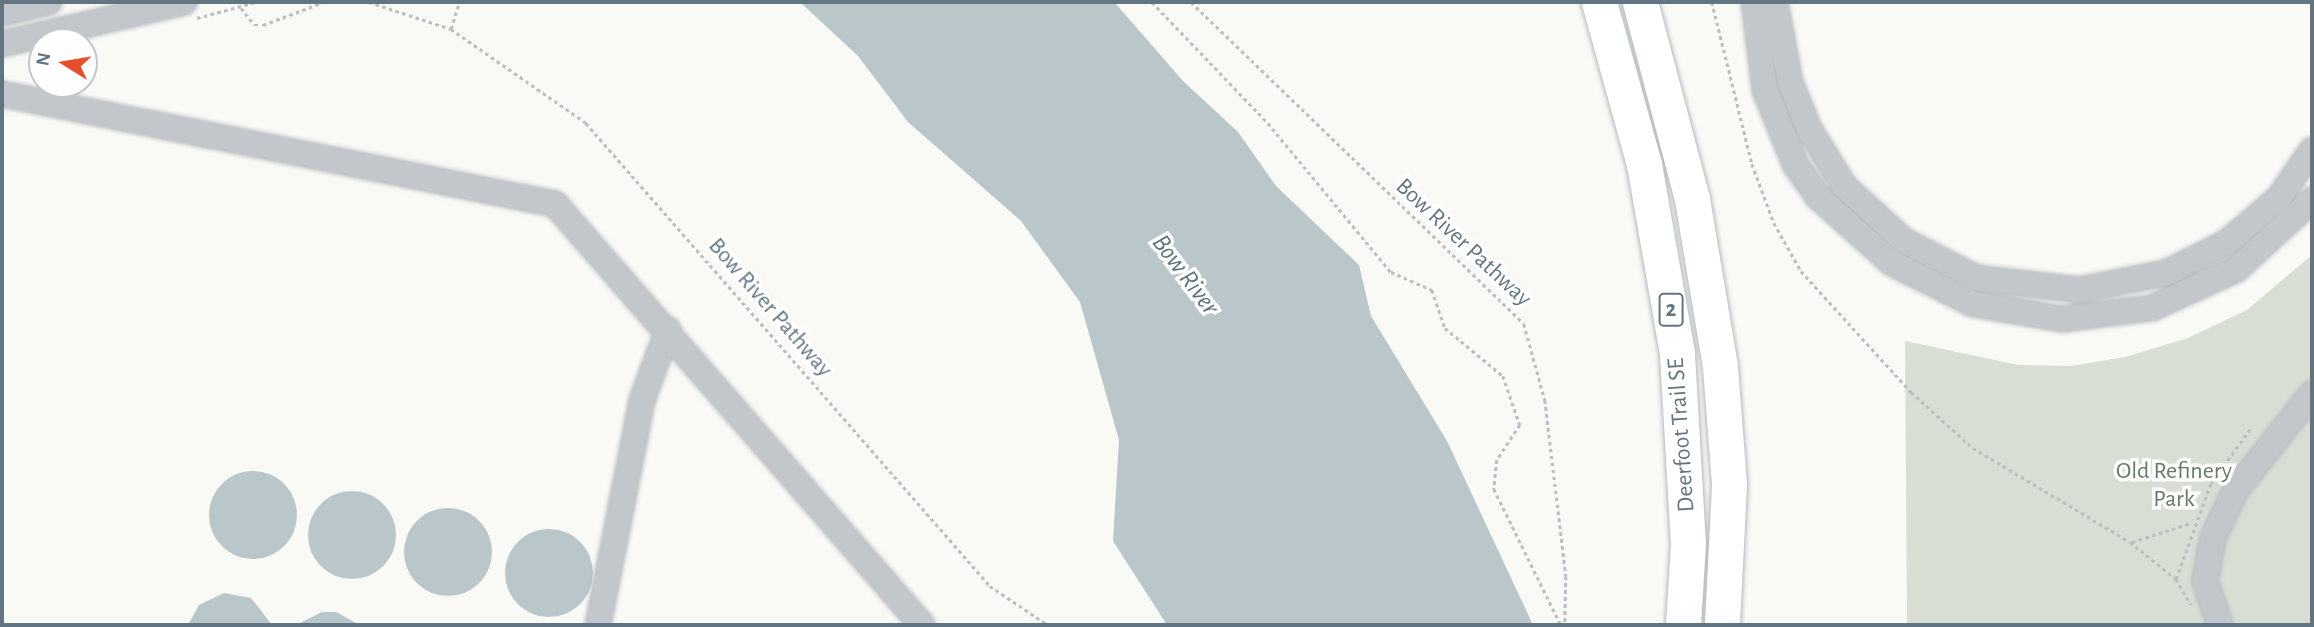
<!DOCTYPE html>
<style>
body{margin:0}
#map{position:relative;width:2314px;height:627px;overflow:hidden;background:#f9f9f6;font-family:"Alegreya Sans",sans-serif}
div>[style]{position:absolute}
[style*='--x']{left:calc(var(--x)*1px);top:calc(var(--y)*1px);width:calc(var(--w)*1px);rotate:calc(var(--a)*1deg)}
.green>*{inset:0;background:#d9ded5}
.water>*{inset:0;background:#b9c6ca}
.round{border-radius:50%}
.path>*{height:2.5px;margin-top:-1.25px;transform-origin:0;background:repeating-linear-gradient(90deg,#babec1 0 3.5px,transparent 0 7px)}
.roads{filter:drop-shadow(0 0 2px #b5babd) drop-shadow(0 0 2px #b5babd)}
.minor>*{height:24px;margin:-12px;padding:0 12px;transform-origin:12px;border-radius:12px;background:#c2c7cb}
.highway>*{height:35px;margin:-17.5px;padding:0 17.5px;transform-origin:17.5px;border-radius:17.5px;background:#fff}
span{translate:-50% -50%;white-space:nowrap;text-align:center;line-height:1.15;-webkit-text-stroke:7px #fff;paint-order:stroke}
.shield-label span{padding:2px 5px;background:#fff;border:2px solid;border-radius:5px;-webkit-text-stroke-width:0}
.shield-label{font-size:23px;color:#637582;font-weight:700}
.street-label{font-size:24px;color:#637582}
.park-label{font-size:24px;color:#677a63}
.water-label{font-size:26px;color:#5e757c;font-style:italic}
.frame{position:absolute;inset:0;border:4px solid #637582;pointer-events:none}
.north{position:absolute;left:28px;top:28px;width:70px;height:70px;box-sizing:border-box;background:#fff;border:2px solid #c1c8cd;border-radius:50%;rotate:281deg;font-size:19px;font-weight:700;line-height:28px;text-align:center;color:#637582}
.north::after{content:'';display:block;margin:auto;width:24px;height:32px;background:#e54f2a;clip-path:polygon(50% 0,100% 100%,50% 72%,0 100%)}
</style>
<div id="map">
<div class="green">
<div style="clip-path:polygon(2312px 255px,2312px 625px,1907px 625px,1905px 341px,2018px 365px,2071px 366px,2125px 357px,2188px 338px,2247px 310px)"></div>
</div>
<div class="water">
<div style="clip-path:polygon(800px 2px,1116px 4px,1183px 81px,1238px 132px,1276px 186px,1359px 265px,1371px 316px,1447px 441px,1533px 625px,1167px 625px,1113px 541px,1119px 440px,1080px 302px,1021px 221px,908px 122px,858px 56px)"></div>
<div class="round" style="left:209px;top:471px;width:88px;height:88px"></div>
<div class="round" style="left:308px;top:491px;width:88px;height:88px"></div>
<div class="round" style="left:404px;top:508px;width:88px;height:88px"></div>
<div class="round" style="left:505px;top:529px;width:88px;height:88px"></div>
<div style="clip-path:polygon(224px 593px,251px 598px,272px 625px,188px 625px,199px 605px)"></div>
<div style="clip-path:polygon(322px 612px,336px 612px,360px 625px,296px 625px)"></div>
</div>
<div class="path">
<div style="--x:369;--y:2;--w:86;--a:18.2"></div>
<div style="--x:451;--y:29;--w:28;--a:-73"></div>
<div style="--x:1152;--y:2;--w:168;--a:46.2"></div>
<div style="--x:1268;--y:123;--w:193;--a:50.5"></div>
<div style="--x:1391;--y:272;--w:45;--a:23.7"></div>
<div style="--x:1432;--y:290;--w:40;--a:71.1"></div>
<div style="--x:1445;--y:328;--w:75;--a:39.6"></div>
<div style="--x:1503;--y:376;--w:52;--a:70.9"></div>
<div style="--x:1520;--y:425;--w:42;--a:123.3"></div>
<div style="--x:1497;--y:460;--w:29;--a:96"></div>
<div style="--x:1494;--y:489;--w:152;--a:63.8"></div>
<div style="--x:1191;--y:2;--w:463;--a:44"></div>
<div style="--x:1524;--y:324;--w:79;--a:74.6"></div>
<div style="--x:1545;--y:400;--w:177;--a:83.2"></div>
<div style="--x:1566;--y:576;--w:49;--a:91.2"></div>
<div style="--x:1712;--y:2;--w:167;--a:76.1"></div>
<div style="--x:1752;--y:164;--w:63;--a:69.6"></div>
<div style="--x:1774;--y:223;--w:55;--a:60.6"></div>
<div style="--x:1801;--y:271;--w:164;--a:47.7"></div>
<div style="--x:1911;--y:392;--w:84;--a:42.1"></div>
<div style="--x:1973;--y:448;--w:183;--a:30.9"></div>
<div style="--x:2130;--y:542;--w:59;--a:38.8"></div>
<div style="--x:2176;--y:579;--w:30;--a:60"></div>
<div style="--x:241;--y:8;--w:22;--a:51"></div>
<div style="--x:255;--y:25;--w:8;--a:0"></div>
<div style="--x:263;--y:25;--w:65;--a:-20.7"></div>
<div style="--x:197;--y:18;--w:61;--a:-15.2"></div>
<div style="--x:451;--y:29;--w:165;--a:34.8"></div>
<div style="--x:586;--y:123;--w:614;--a:48.89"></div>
<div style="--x:990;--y:586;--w:70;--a:33.9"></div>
<div style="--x:2132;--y:542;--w:62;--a:-17.9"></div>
<div style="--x:2176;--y:579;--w:102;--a:-70"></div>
<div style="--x:2211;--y:483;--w:68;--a:-54"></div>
</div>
<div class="roads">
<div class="minor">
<div style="--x:1754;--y:2;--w:89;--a:82.9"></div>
<div style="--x:1765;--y:90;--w:80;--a:67.9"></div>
<div style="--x:1795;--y:164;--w:39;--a:55"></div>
<div style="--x:1817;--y:196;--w:101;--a:41.8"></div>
<div style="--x:1892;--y:263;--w:91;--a:26.8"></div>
<div style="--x:1973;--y:304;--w:90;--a:9.6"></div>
<div style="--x:2062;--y:319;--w:91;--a:-7"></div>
<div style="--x:2152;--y:308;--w:94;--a:-24.6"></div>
<div style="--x:2237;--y:269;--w:102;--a:-42.6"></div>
<div style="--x:1775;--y:2;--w:81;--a:79.4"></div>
<div style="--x:1790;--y:82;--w:51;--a:68"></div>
<div style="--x:1809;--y:129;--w:67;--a:58.4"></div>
<div style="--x:1844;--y:186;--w:81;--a:42.5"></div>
<div style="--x:1904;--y:241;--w:81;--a:27.2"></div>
<div style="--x:1976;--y:278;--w:104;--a:6.6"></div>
<div style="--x:2079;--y:290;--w:89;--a:-11.1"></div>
<div style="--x:2166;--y:273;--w:67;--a:-26.6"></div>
<div style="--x:2226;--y:243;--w:31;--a:-40"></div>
<div style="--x:2250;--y:223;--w:38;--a:-41"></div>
<div style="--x:2279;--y:198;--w:58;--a:-55.5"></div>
<div style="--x:2;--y:13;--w:48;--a:-13.2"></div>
<div style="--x:2;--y:44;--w:187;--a:-13"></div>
<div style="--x:2;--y:94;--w:564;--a:11.25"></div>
<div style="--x:555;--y:204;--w:559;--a:48.92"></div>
<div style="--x:598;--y:625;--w:229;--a:-78.9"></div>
<div style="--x:642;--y:400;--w:75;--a:-69.6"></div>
<div style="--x:2220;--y:625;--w:46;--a:-108.8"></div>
<div style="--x:2205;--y:581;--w:44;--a:-79.5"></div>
<div style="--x:2213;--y:538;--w:52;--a:-64.9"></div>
<div style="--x:2235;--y:491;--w:124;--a:-51.6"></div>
</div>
<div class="highway">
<div style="--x:1599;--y:2;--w:168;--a:74.5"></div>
<div style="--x:1644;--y:164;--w:193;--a:80.1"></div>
<div style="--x:1677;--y:354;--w:189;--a:86.7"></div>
<div style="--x:1688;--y:543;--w:82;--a:93.5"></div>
<div style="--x:1640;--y:2;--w:204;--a:75.2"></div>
<div style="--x:1692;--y:199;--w:170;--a:80.5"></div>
<div style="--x:1720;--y:367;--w:118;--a:85.6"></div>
<div style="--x:1729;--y:485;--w:140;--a:92.9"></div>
</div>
</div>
<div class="shield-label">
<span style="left:1671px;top:310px">2</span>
</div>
<div class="street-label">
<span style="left:1463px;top:243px;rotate:43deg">Bow River Pathway</span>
<span style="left:770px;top:308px;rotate:49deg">Bow River Pathway</span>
<span style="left:1682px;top:435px;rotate:-94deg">Deerfoot Trail SE</span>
</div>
<div class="park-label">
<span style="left:2174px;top:486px">Old Refinery<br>Park</span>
</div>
<div class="water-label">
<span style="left:1185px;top:275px;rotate:53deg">Bow River</span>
</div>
<div class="frame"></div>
<div class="north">N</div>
</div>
